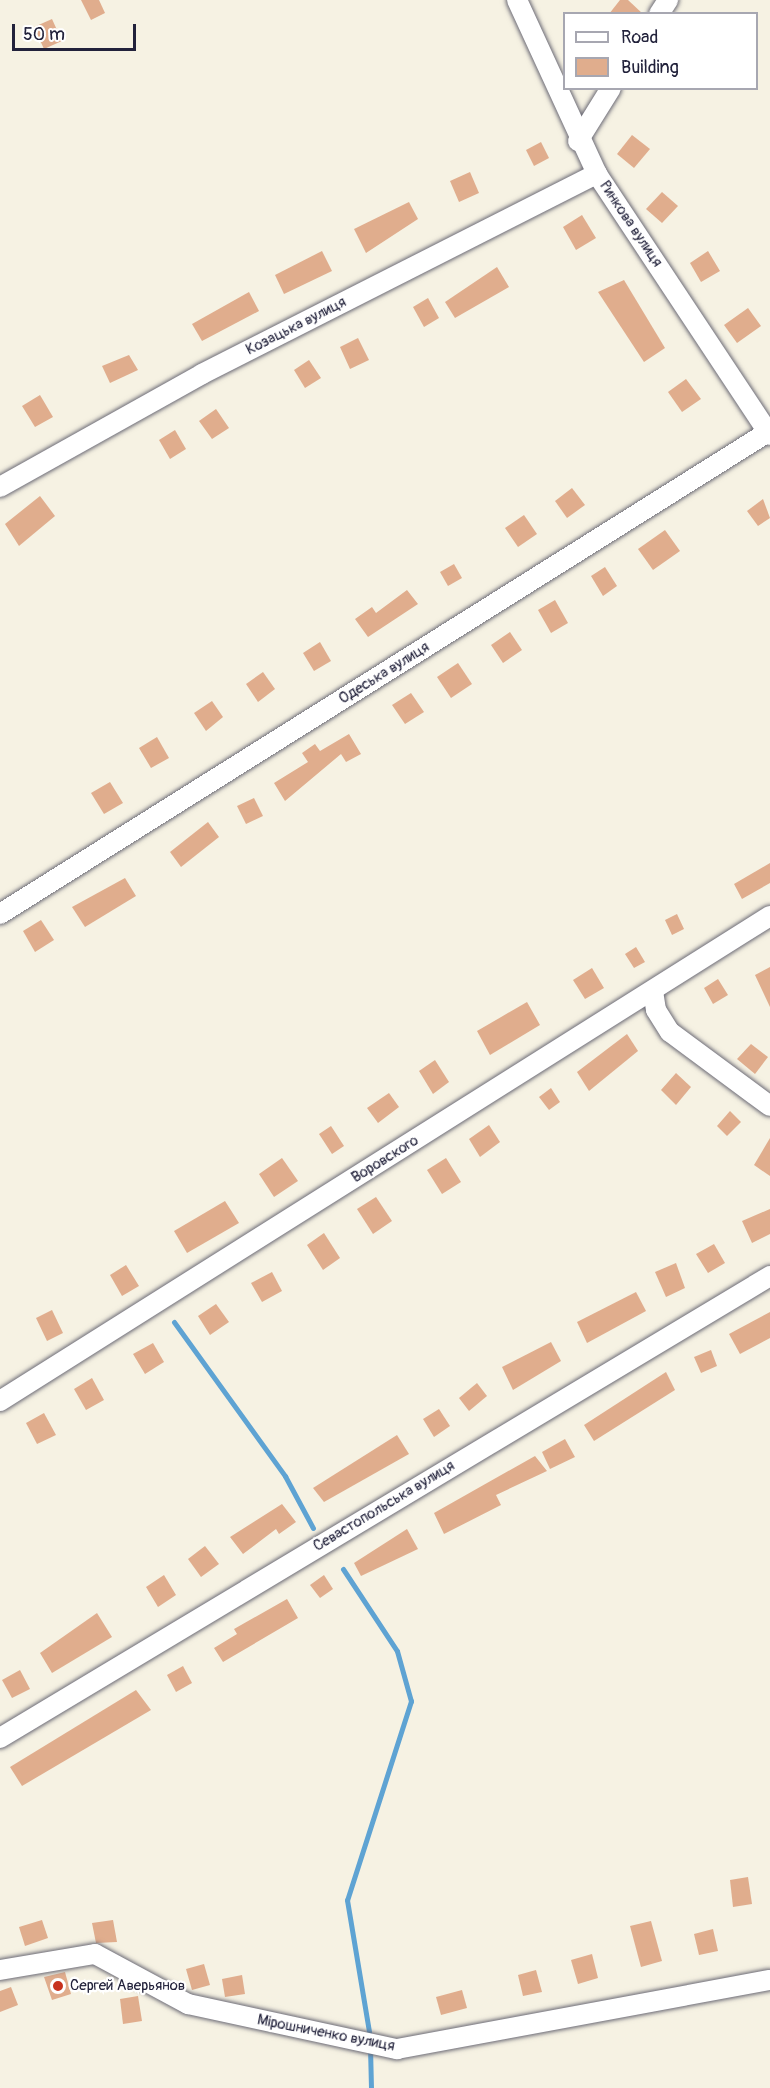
<!DOCTYPE html>
<meta charset="utf-8">
<style>
body{margin:0}
#map{position:relative;width:770px;height:2088px;overflow:hidden;background:#f6f2e3;font-family:Pangolin,sans-serif}
div>[style]{position:absolute}
[style*='--x']{left:calc(var(--x)*1px);top:calc(var(--y)*1px);width:calc(var(--w)*1px);rotate:calc(var(--a)*1deg)}
.stream>*{height:5px;margin:-2.5px;padding:0 2.5px;transform-origin:2.5px;border-radius:2.5px;background:#5ea3d3}
.building>*{inset:0;background:#e0ad8d}
.roads{filter:drop-shadow(0 0 2px #6c6b76) drop-shadow(0 0 2px #6c6b76)}
.minor>*{height:20px;margin:-10px;padding:0 10px;transform-origin:10px;border-radius:10px;background:#fff}
.dots>*{width:16px;height:16px;translate:-50% -50%;box-sizing:border-box;border:3px solid #fff;border-radius:50%}
span{translate:-50% -50%;white-space:nowrap;text-align:center;line-height:1.15;-webkit-text-stroke:4.5px #fff;paint-order:stroke}
.street-label{font-size:15px;color:#22223b}
.poi-label{font-size:15px;color:#22223b}
.left{translate:0 -50%;text-align:left}
.legend{position:absolute;left:563px;top:12px;width:195px;height:78px;box-sizing:border-box;background:#fff;border:2px solid #a7a7b1;margin:0;padding:8px 10px;list-style:none;font-size:18px;color:#22223b}
.legend li{display:flex;align-items:center;gap:12px;height:30px}
.legend b{width:30px;border:2px solid #a7a7b1}
.scale{position:absolute;left:12px;top:24px;width:124px;height:27px;box-sizing:border-box;border:3px solid #22223b;border-top:0;padding-left:8px;font-size:18px;line-height:21px;white-space:nowrap;color:#22223b;-webkit-text-stroke:4px #fff;paint-order:stroke}
</style>
<div id="map">
<div class="stream">
<div style="--x:174;--y:1322;--w:190;--a:54.2"></div>
<div style="--x:285;--y:1476;--w:59;--a:61.7"></div>
<div style="--x:343;--y:1569;--w:98;--a:56.6"></div>
<div style="--x:397;--y:1651;--w:52;--a:74.4"></div>
<div style="--x:411;--y:1701;--w:209;--a:107.8"></div>
<div style="--x:347;--y:1900;--w:140;--a:80.5"></div>
<div style="--x:370;--y:2047;--w:41;--a:88.6"></div>
</div>
<div class="building">
<div style="clip-path:polygon(81px 0,99px 0,105px 13px,91px 20px)"></div>
<div style="clip-path:polygon(620px 0,628px 0,643px 14px,609px 14px)"></div>
<div style="clip-path:polygon(52px 19px,62px 41px,44px 49px,34px 27px)"></div>
<div style="clip-path:polygon(632px 135px,650px 149px,634px 168px,617px 154px)"></div>
<div style="clip-path:polygon(541px 142px,549px 158px,534px 166px,526px 150px)"></div>
<div style="clip-path:polygon(470px 172px,479px 193px,459px 202px,450px 181px)"></div>
<div style="clip-path:polygon(662px 192px,678px 206px,662px 223px,646px 209px)"></div>
<div style="clip-path:polygon(409px 202px,418px 219px,366px 253px,354px 229px)"></div>
<div style="clip-path:polygon(582px 215px,596px 238px,576px 250px,563px 227px)"></div>
<div style="clip-path:polygon(322px 251px,332px 271px,284px 294px,275px 275px)"></div>
<div style="clip-path:polygon(708px 251px,720px 271px,701px 282px,690px 263px)"></div>
<div style="clip-path:polygon(497px 267px,509px 287px,455px 318px,445px 302px)"></div>
<div style="clip-path:polygon(624px 280px,665px 348px,644px 362px,598px 292px)"></div>
<div style="clip-path:polygon(249px 292px,259px 311px,202px 341px,192px 324px)"></div>
<div style="clip-path:polygon(428px 298px,439px 318px,424px 327px,413px 307px)"></div>
<div style="clip-path:polygon(748px 308px,761px 326px,737px 343px,724px 325px)"></div>
<div style="clip-path:polygon(358px 338px,369px 360px,350px 369px,340px 347px)"></div>
<div style="clip-path:polygon(129px 355px,138px 370px,110px 383px,102px 366px)"></div>
<div style="clip-path:polygon(309px 360px,321px 378px,305px 388px,294px 370px)"></div>
<div style="clip-path:polygon(686px 379px,701px 399px,682px 412px,668px 392px)"></div>
<div style="clip-path:polygon(40px 395px,53px 417px,35px 427px,22px 406px)"></div>
<div style="clip-path:polygon(216px 409px,229px 428px,212px 439px,199px 421px)"></div>
<div style="clip-path:polygon(175px 430px,186px 449px,170px 459px,159px 440px)"></div>
<div style="clip-path:polygon(572px 488px,585px 505px,567px 518px,555px 501px)"></div>
<div style="clip-path:polygon(40px 496px,55px 516px,19px 546px,5px 524px)"></div>
<div style="clip-path:polygon(763px 499px,770px 518px,758px 526px,747px 511px)"></div>
<div style="clip-path:polygon(524px 515px,537px 534px,518px 547px,505px 528px)"></div>
<div style="clip-path:polygon(665px 530px,680px 551px,653px 570px,638px 549px)"></div>
<div style="clip-path:polygon(454px 564px,462px 578px,448px 586px,440px 572px)"></div>
<div style="clip-path:polygon(605px 567px,617px 586px,603px 596px,591px 576px)"></div>
<div style="clip-path:polygon(407px 590px,418px 604px,368px 637px,355px 619px,372px 607px,376px 613px)"></div>
<div style="clip-path:polygon(555px 600px,568px 623px,551px 633px,538px 610px)"></div>
<div style="clip-path:polygon(510px 632px,522px 650px,503px 663px,491px 645px)"></div>
<div style="clip-path:polygon(320px 642px,331px 661px,314px 671px,303px 653px)"></div>
<div style="clip-path:polygon(458px 663px,472px 684px,451px 698px,437px 677px)"></div>
<div style="clip-path:polygon(263px 672px,275px 689px,258px 702px,246px 684px)"></div>
<div style="clip-path:polygon(411px 693px,424px 712px,405px 724px,392px 705px)"></div>
<div style="clip-path:polygon(212px 701px,223px 717px,206px 731px,194px 713px)"></div>
<div style="clip-path:polygon(349px 734px,361px 754px,346px 762px,341px 754px,285px 801px,274px 783px,308px 762px,302px 753px,315px 744px,320px 751px)"></div>
<div style="clip-path:polygon(157px 737px,169px 758px,151px 768px,139px 748px)"></div>
<div style="clip-path:polygon(110px 782px,123px 803px,104px 814px,91px 793px)"></div>
<div style="clip-path:polygon(254px 798px,263px 816px,246px 824px,237px 806px)"></div>
<div style="clip-path:polygon(208px 822px,219px 837px,181px 867px,170px 852px)"></div>
<div style="clip-path:polygon(770px 863px,770px 883px,742px 899px,734px 884px)"></div>
<div style="clip-path:polygon(125px 878px,136px 896px,85px 927px,72px 907px)"></div>
<div style="clip-path:polygon(677px 914px,684px 929px,672px 935px,665px 920px)"></div>
<div style="clip-path:polygon(41px 920px,54px 940px,35px 952px,23px 931px)"></div>
<div style="clip-path:polygon(636px 947px,645px 962px,634px 968px,625px 954px)"></div>
<div style="clip-path:polygon(770px 967px,770px 1007px,755px 975px)"></div>
<div style="clip-path:polygon(592px 968px,604px 988px,585px 999px,573px 980px)"></div>
<div style="clip-path:polygon(718px 979px,728px 995px,713px 1004px,704px 988px)"></div>
<div style="clip-path:polygon(527px 1002px,540px 1025px,490px 1055px,477px 1031px)"></div>
<div style="clip-path:polygon(627px 1034px,638px 1051px,589px 1091px,577px 1072px)"></div>
<div style="clip-path:polygon(751px 1044px,768px 1057px,755px 1074px,737px 1059px)"></div>
<div style="clip-path:polygon(435px 1060px,449px 1082px,433px 1094px,419px 1071px)"></div>
<div style="clip-path:polygon(676px 1073px,691px 1087px,676px 1105px,661px 1090px)"></div>
<div style="clip-path:polygon(551px 1088px,560px 1102px,549px 1110px,539px 1097px)"></div>
<div style="clip-path:polygon(389px 1093px,399px 1107px,378px 1123px,367px 1108px)"></div>
<div style="clip-path:polygon(730px 1111px,741px 1122px,727px 1136px,717px 1126px)"></div>
<div style="clip-path:polygon(489px 1125px,500px 1142px,480px 1157px,469px 1139px)"></div>
<div style="clip-path:polygon(331px 1126px,344px 1146px,332px 1154px,319px 1134px)"></div>
<div style="clip-path:polygon(770px 1138px,770px 1176px,754px 1165px)"></div>
<div style="clip-path:polygon(282px 1158px,298px 1181px,274px 1197px,259px 1174px)"></div>
<div style="clip-path:polygon(446px 1158px,461px 1182px,442px 1194px,427px 1170px)"></div>
<div style="clip-path:polygon(376px 1197px,392px 1221px,373px 1234px,357px 1209px)"></div>
<div style="clip-path:polygon(225px 1201px,239px 1223px,187px 1253px,174px 1231px)"></div>
<div style="clip-path:polygon(770px 1209px,770px 1234px,752px 1243px,742px 1221px)"></div>
<div style="clip-path:polygon(324px 1233px,340px 1258px,323px 1270px,307px 1245px)"></div>
<div style="clip-path:polygon(714px 1244px,725px 1263px,708px 1273px,696px 1254px)"></div>
<div style="clip-path:polygon(676px 1263px,685px 1288px,666px 1297px,655px 1272px)"></div>
<div style="clip-path:polygon(126px 1265px,139px 1286px,122px 1296px,110px 1275px)"></div>
<div style="clip-path:polygon(272px 1272px,282px 1291px,262px 1302px,251px 1283px)"></div>
<div style="clip-path:polygon(636px 1292px,646px 1311px,587px 1343px,577px 1322px)"></div>
<div style="clip-path:polygon(216px 1304px,229px 1322px,210px 1335px,198px 1316px)"></div>
<div style="clip-path:polygon(52px 1310px,63px 1333px,47px 1341px,36px 1318px)"></div>
<div style="clip-path:polygon(770px 1312px,770px 1338px,740px 1354px,729px 1334px)"></div>
<div style="clip-path:polygon(551px 1342px,561px 1361px,513px 1390px,502px 1367px)"></div>
<div style="clip-path:polygon(153px 1343px,164px 1362px,145px 1374px,133px 1354px)"></div>
<div style="clip-path:polygon(711px 1350px,717px 1366px,701px 1373px,694px 1357px)"></div>
<div style="clip-path:polygon(666px 1372px,675px 1390px,594px 1441px,584px 1425px)"></div>
<div style="clip-path:polygon(92px 1378px,104px 1400px,86px 1410px,74px 1389px)"></div>
<div style="clip-path:polygon(477px 1383px,487px 1396px,469px 1411px,459px 1398px)"></div>
<div style="clip-path:polygon(439px 1409px,450px 1426px,434px 1437px,423px 1419px)"></div>
<div style="clip-path:polygon(44px 1413px,56px 1435px,37px 1444px,26px 1423px)"></div>
<div style="clip-path:polygon(397px 1435px,409px 1454px,324px 1502px,313px 1488px)"></div>
<div style="clip-path:polygon(565px 1439px,575px 1457px,550px 1469px,542px 1452px)"></div>
<div style="clip-path:polygon(535px 1456px,547px 1471px,496px 1495px,501px 1505px,444px 1534px,434px 1513px)"></div>
<div style="clip-path:polygon(282px 1504px,296px 1522px,279px 1534px,276px 1529px,243px 1554px,230px 1537px)"></div>
<div style="clip-path:polygon(407px 1529px,418px 1549px,361px 1576px,354px 1563px)"></div>
<div style="clip-path:polygon(205px 1546px,219px 1564px,201px 1577px,188px 1559px)"></div>
<div style="clip-path:polygon(164px 1575px,176px 1595px,158px 1607px,146px 1587px)"></div>
<div style="clip-path:polygon(324px 1575px,333px 1589px,320px 1598px,310px 1585px)"></div>
<div style="clip-path:polygon(287px 1599px,298px 1618px,223px 1662px,214px 1648px,237px 1634px,234px 1629px)"></div>
<div style="clip-path:polygon(97px 1613px,112px 1637px,52px 1673px,40px 1653px)"></div>
<div style="clip-path:polygon(183px 1666px,192px 1683px,176px 1692px,167px 1675px)"></div>
<div style="clip-path:polygon(20px 1670px,30px 1689px,12px 1698px,2px 1680px)"></div>
<div style="clip-path:polygon(136px 1690px,151px 1710px,22px 1786px,10px 1767px)"></div>
<div style="clip-path:polygon(748px 1877px,752px 1904px,733px 1907px,730px 1880px)"></div>
<div style="clip-path:polygon(42px 1920px,48px 1938px,25px 1946px,19px 1927px)"></div>
<div style="clip-path:polygon(113px 1920px,117px 1942px,96px 1943px,92px 1923px)"></div>
<div style="clip-path:polygon(651px 1921px,662px 1961px,641px 1967px,630px 1926px)"></div>
<div style="clip-path:polygon(713px 1929px,718px 1951px,699px 1955px,694px 1934px)"></div>
<div style="clip-path:polygon(592px 1954px,598px 1978px,578px 1984px,571px 1960px)"></div>
<div style="clip-path:polygon(204px 1964px,210px 1985px,192px 1990px,186px 1969px)"></div>
<div style="clip-path:polygon(536px 1970px,542px 1992px,523px 1996px,518px 1975px)"></div>
<div style="clip-path:polygon(65px 1972px,71px 1994px,52px 2000px,44px 1977px)"></div>
<div style="clip-path:polygon(242px 1975px,245px 1994px,225px 1997px,222px 1979px)"></div>
<div style="clip-path:polygon(11px 1987px,18px 2005px,0 2012px,0 1991px)"></div>
<div style="clip-path:polygon(462px 1990px,467px 2008px,441px 2015px,436px 1997px)"></div>
<div style="clip-path:polygon(138px 1996px,142px 2021px,123px 2024px,120px 1999px)"></div>
</div>
<div class="roads">
<div class="minor">
<div style="--x:517;--y:0;--w:192;--a:65.3"></div>
<div style="--x:597;--y:174;--w:313;--a:56.5"></div>
<div style="--x:659;--y:14;--w:17;--a:-57"></div>
<div style="--x:578;--y:141;--w:62;--a:-58.1"></div>
<div style="--x:0;--y:487;--w:231;--a:-29.2"></div>
<div style="--x:202;--y:374;--w:443;--a:-26.9"></div>
<div style="--x:0;--y:914;--w:907;--a:-32.11"></div>
<div style="--x:653;--y:991;--w:19;--a:81"></div>
<div style="--x:656;--y:1010;--w:26;--a:58"></div>
<div style="--x:670;--y:1032;--w:124;--a:36.5"></div>
<div style="--x:0;--y:1401;--w:910;--a:-32.21"></div>
<div style="--x:0;--y:1738;--w:898;--a:-30.96"></div>
<div style="--x:0;--y:1970;--w:96;--a:-9.6"></div>
<div style="--x:95;--y:1954;--w:106;--a:28.3"></div>
<div style="--x:188;--y:2004;--w:214;--a:12.2"></div>
<div style="--x:397;--y:2049;--w:379;--a:-10.5"></div>
</div>
</div>
<div class="dots">
<div style="left:58px;top:1986px;background:#c8321e"></div>
</div>
<div class="street-label">
<span style="left:631px;top:224px;rotate:56deg">Ринкова вулиця</span>
<span style="left:296px;top:326px;rotate:-27deg">Козацька вулиця</span>
<span style="left:384px;top:673px;rotate:-32deg">Одеська вулиця</span>
<span style="left:385px;top:1159px;rotate:-32deg">Воровского</span>
<span style="left:384px;top:1506px;rotate:-31deg">Севастопольська вулиця</span>
<span style="left:326px;top:2033px;rotate:11deg">Мірошниченко вулиця</span>
</div>
<div class="poi-label">
<span class="left" style="left:70px;top:1986px">Сергей Аверьянов</span>
</div>
<ul class="legend">
<li><b style="height:8px;background:#fff"></b>Road</li>
<li><b style="height:16px;background:#e0ad8d"></b>Building</li>
</ul>
<div class="scale">50 m</div>
</div>
